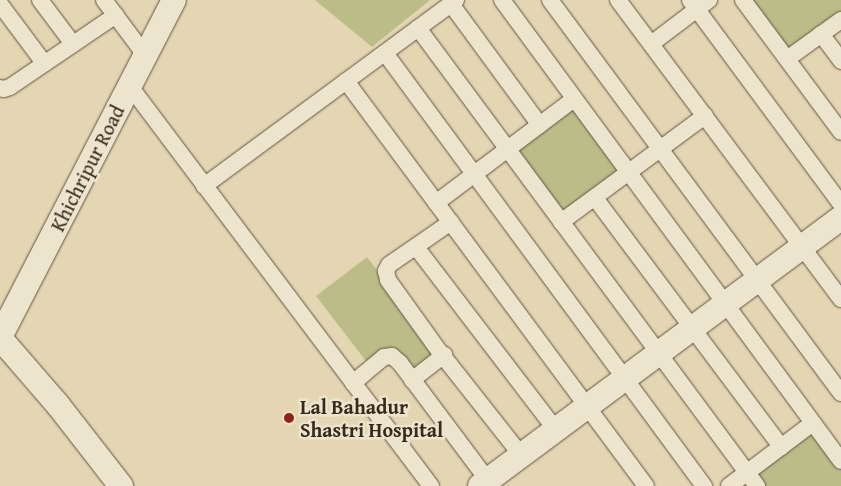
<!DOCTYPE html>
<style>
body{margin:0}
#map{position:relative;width:841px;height:486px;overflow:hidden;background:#e4d6b3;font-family:"Gentium Book Plus",serif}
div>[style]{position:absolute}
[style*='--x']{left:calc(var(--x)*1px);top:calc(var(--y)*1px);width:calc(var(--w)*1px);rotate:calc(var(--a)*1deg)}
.green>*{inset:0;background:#bbbc88}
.roads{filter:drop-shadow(0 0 1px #635441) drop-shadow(0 0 1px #635441)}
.street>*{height:16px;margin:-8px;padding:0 8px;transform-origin:8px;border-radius:8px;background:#ede4ce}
.secondary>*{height:24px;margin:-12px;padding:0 12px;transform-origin:12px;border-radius:12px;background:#ede4ce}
.dots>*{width:14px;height:14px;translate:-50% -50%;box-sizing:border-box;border:2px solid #ede4ce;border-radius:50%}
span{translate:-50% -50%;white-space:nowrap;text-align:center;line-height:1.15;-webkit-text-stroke:5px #ede4ce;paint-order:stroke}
.street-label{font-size:20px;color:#38291b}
.poi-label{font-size:20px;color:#38291b;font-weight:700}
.left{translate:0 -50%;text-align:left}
</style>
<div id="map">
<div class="green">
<div style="clip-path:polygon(315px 0,430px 0,372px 47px)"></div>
<div style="clip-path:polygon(746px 0,841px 0,841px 14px,787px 54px)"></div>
<div style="clip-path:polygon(574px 104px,624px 171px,563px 216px,513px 149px)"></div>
<div style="clip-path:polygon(367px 257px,439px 351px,412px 372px,392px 347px,369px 365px,316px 296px)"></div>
<div style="clip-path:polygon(813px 429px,841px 467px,841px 486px,760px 486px,752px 475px)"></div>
</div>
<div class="roads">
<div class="street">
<div style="--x:40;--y:0;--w:55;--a:53.1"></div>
<div style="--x:104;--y:0;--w:69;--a:53.3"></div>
<div style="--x:502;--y:0;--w:572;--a:53.67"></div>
<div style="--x:550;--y:0;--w:489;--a:53.5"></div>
<div style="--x:618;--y:0;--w:373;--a:53.3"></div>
<div style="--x:690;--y:0;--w:254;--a:53.5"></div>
<div style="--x:743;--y:0;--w:164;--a:53.4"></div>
<div style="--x:0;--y:4;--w:74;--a:53.3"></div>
<div style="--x:451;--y:4;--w:150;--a:53.7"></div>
<div style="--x:418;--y:28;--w:570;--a:53.49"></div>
<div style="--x:821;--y:34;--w:34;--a:53"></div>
<div style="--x:651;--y:44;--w:73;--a:-37.2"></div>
<div style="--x:385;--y:53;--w:538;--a:53.62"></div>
<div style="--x:787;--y:59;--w:67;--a:-35.8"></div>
<div style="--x:346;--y:81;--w:504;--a:53.47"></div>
<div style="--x:129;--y:85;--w:502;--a:53.02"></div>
<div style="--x:0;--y:88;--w:4;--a:14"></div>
<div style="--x:4;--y:89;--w:6;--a:-18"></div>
<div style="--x:10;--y:87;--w:128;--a:-34.2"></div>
<div style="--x:204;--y:186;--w:313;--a:-36.4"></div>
<div style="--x:595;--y:198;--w:311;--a:53.2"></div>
<div style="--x:436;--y:203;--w:173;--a:-37"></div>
<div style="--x:451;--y:222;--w:75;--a:145.3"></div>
<div style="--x:389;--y:265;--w:7;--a:117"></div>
<div style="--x:386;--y:271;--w:9;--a:77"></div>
<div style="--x:388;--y:280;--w:87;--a:54.3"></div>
<div style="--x:439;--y:351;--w:132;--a:51.7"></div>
<div style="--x:561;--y:222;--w:179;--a:-36.4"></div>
<div style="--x:416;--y:247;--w:230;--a:52.6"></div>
<div style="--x:412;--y:380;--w:41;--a:-38"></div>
<div style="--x:353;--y:383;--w:40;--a:-40"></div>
<div style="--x:384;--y:357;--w:8;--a:-7"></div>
<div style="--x:392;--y:356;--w:11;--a:41"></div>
<div style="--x:400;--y:363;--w:154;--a:53.2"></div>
<div style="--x:729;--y:486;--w:105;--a:-36.9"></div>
</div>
<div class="secondary">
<div style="--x:0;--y:337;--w:379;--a:-62.7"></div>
<div style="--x:0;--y:338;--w:89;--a:49.1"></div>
<div style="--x:58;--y:405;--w:103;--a:52.1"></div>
<div style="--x:480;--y:486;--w:450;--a:-36.6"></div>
</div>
</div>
<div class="dots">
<div style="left:289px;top:418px;background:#8f2418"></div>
</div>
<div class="street-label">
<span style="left:87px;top:168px;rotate:-63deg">Khichripur Road</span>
</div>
<div class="poi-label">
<span class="left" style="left:300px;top:418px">Lal Bahadur<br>Shastri Hospital</span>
</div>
</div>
